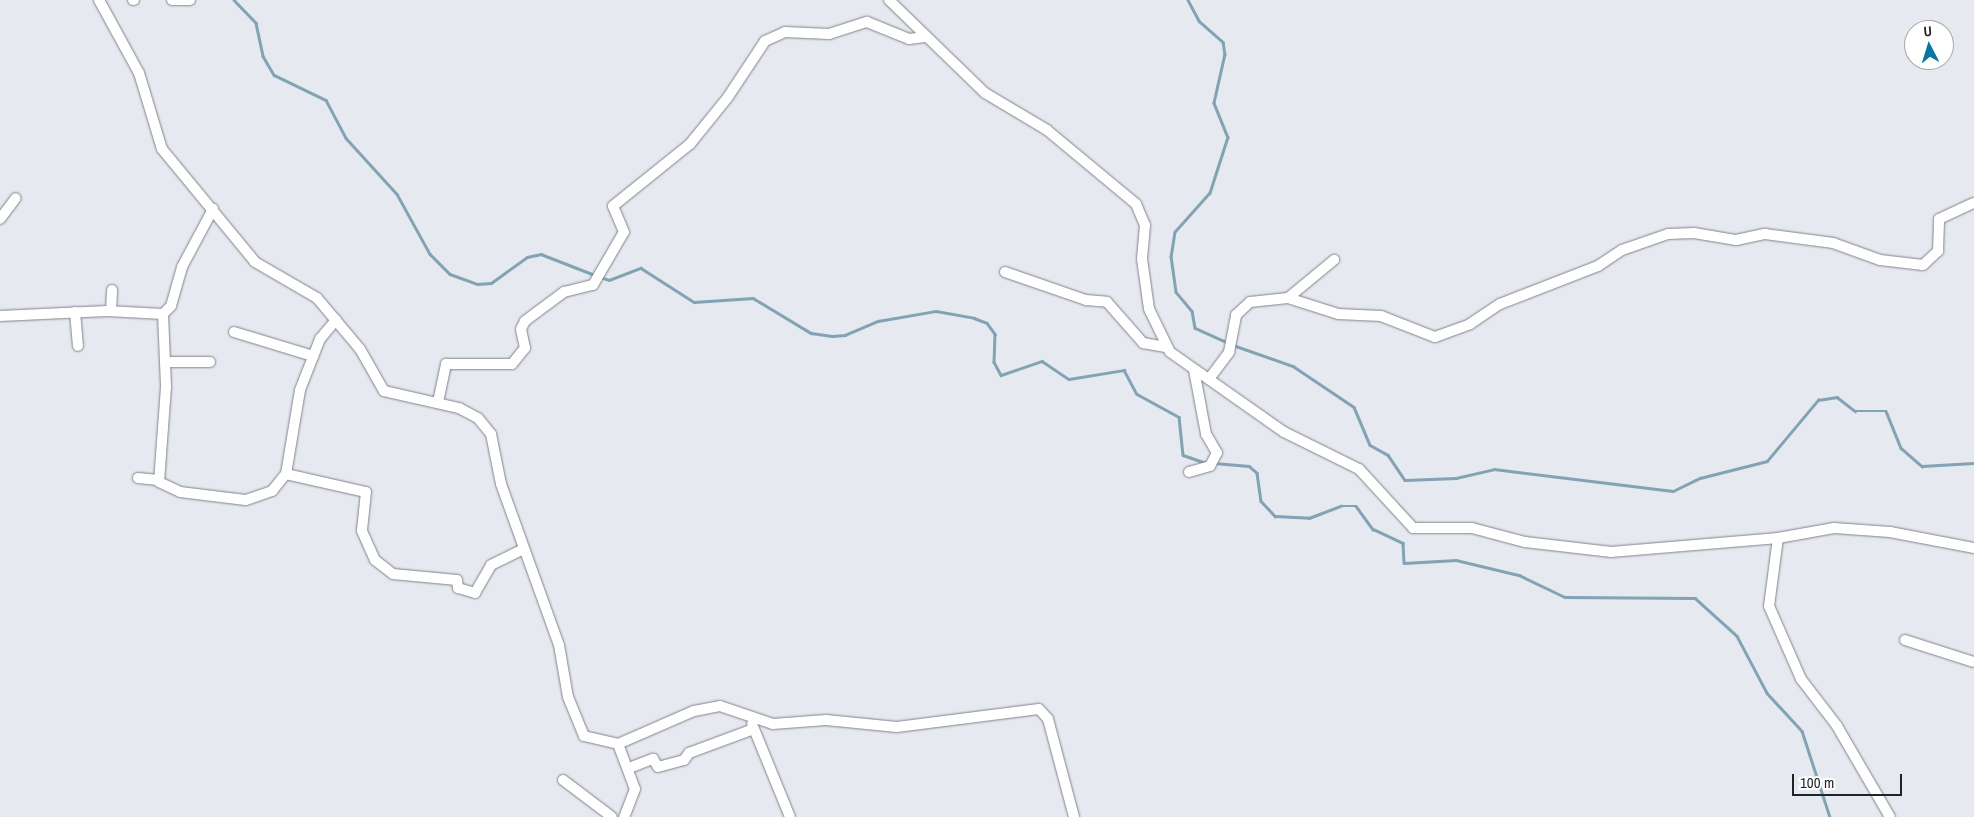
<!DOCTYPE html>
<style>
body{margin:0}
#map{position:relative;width:1974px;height:817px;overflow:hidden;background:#e6e9f0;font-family:"Archivo Narrow",sans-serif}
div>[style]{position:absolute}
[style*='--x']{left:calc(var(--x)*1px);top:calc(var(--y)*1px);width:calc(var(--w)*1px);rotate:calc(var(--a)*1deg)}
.stream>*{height:2.5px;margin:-1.25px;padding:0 1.25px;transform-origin:1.25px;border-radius:1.25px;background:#81a3b3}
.roads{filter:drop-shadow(0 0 1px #808389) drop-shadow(0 0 1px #808389)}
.minor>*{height:10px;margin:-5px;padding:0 5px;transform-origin:5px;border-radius:5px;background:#fff}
span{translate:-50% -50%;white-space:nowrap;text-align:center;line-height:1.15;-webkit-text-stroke:4px #fff;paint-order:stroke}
.north{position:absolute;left:1904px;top:20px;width:50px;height:50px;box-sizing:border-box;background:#fff;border:1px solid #a7a7a8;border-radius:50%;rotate:355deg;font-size:14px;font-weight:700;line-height:20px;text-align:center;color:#222325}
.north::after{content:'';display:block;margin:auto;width:18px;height:22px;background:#0776a0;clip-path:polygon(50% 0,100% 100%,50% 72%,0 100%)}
.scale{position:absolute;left:1792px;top:774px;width:110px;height:22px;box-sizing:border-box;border:2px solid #222325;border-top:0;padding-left:6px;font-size:15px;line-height:18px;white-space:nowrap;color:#222325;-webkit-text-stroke:4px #fff;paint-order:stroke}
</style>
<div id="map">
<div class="stream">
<div style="--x:234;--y:0;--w:32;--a:46"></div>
<div style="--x:256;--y:23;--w:34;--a:78"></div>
<div style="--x:263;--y:56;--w:22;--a:60"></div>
<div style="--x:274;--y:75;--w:58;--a:25.7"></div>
<div style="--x:326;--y:100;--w:43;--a:62.2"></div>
<div style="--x:346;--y:138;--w:76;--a:47.7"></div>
<div style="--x:397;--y:194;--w:68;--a:61.2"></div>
<div style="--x:430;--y:254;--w:28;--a:45"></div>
<div style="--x:450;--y:274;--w:29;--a:20"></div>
<div style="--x:477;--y:284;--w:14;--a:-4"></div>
<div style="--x:491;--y:283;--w:44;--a:-35.8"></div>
<div style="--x:527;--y:257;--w:14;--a:-12"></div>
<div style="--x:541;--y:254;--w:58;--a:21.3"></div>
<div style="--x:1188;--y:0;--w:24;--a:62"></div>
<div style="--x:1199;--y:21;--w:32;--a:41"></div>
<div style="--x:1223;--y:42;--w:12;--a:81"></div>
<div style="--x:1225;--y:54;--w:50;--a:102.7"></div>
<div style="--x:1214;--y:103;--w:37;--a:68"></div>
<div style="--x:1228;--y:137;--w:59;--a:107.8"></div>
<div style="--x:1210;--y:193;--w:52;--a:131.9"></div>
<div style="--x:1175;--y:232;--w:24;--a:99"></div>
<div style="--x:1171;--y:256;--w:36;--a:82"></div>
<div style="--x:1176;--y:292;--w:25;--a:50"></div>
<div style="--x:1192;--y:311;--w:17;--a:80"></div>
<div style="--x:1195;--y:328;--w:36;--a:24"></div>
<div style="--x:600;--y:277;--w:9;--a:18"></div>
<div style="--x:609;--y:280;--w:34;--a:-21"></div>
<div style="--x:641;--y:268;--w:63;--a:32.7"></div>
<div style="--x:694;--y:302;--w:59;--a:-3.9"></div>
<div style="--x:753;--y:298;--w:68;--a:31.1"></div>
<div style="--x:811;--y:333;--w:21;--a:8"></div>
<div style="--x:832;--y:336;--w:13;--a:-4"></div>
<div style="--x:845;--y:335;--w:36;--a:-23"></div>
<div style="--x:878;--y:321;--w:59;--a:-9.8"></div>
<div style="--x:936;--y:311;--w:39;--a:10"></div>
<div style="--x:974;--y:318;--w:14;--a:21"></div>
<div style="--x:987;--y:323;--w:14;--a:54"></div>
<div style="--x:995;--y:334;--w:28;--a:92"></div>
<div style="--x:994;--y:362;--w:15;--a:62"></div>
<div style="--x:1001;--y:375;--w:43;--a:-18.9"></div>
<div style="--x:1042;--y:361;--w:32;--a:34"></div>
<div style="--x:1069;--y:379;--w:56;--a:-9.3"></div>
<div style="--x:1124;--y:370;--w:27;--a:62"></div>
<div style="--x:1137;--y:394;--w:48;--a:28.7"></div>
<div style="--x:1179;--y:417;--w:38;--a:84"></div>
<div style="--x:1183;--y:455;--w:24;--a:19"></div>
<div style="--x:1233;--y:345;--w:64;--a:19.3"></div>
<div style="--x:1293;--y:366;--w:73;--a:33.9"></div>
<div style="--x:1354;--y:407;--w:41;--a:67.2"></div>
<div style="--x:1370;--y:445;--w:21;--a:29"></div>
<div style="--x:1388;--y:455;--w:30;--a:56"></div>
<div style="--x:1405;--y:480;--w:51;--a:-2.2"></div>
<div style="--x:1456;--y:478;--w:39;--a:-13"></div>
<div style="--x:1494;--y:469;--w:180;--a:7"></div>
<div style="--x:1673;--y:491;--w:30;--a:-26"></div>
<div style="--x:1700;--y:478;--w:69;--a:-14.2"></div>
<div style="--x:1767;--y:461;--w:80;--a:-50.1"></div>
<div style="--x:1818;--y:400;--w:19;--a:-9"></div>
<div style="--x:1837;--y:397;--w:23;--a:38"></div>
<div style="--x:1855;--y:411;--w:31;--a:0"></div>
<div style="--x:1886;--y:411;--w:40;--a:68"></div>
<div style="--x:1901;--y:448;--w:28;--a:41"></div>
<div style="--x:1922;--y:466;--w:52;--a:-3.3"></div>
<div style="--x:1214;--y:463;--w:35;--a:5"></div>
<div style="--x:1249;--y:466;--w:11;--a:41"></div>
<div style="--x:1257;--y:473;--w:28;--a:82"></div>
<div style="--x:1261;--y:501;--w:21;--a:47"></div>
<div style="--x:1275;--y:516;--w:34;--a:3"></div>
<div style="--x:1309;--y:518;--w:34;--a:-21"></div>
<div style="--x:1341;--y:506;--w:15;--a:0"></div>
<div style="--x:1356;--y:506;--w:29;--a:54"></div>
<div style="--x:1373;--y:529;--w:33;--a:25"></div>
<div style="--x:1403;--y:543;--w:20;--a:87"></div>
<div style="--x:1404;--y:563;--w:52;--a:-3.3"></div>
<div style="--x:1456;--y:560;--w:65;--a:13.4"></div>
<div style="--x:1519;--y:575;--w:51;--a:25.6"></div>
<div style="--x:1565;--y:597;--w:130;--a:0.4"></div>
<div style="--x:1695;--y:598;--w:57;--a:42.1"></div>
<div style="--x:1737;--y:636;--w:64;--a:62.2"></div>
<div style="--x:1767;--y:693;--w:52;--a:47.4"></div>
<div style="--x:1802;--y:731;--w:90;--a:72"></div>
</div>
<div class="roads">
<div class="minor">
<div style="--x:99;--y:0;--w:83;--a:61.3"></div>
<div style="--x:139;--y:73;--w:79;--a:73.2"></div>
<div style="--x:162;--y:149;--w:146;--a:50.5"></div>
<div style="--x:255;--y:262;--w:72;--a:30.1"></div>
<div style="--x:317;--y:298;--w:67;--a:49.9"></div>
<div style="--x:360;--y:349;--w:48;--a:60.3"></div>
<div style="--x:384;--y:391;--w:77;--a:12.8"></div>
<div style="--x:459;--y:408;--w:21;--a:28"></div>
<div style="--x:478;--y:418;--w:21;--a:51"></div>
<div style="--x:491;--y:434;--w:51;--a:78.7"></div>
<div style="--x:501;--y:484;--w:171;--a:70.2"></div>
<div style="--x:559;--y:645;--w:53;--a:80.2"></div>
<div style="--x:568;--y:697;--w:42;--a:67.7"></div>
<div style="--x:584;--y:736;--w:35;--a:13"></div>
<div style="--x:618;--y:744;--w:83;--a:-23.5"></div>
<div style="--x:694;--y:711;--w:26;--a:-11"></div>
<div style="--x:720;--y:706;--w:56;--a:18.8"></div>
<div style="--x:773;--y:724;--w:53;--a:-4.3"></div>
<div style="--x:826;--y:720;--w:71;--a:5.6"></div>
<div style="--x:897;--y:727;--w:143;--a:-7.2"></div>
<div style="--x:1039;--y:709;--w:13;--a:48"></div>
<div style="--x:1048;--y:719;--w:101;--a:75.1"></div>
<div style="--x:133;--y:0;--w:1;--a:0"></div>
<div style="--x:172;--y:0;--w:18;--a:0"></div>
<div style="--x:889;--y:0;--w:134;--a:44.1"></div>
<div style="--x:985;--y:93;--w:72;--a:30.8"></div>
<div style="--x:1047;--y:130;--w:116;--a:39.7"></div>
<div style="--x:1136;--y:204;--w:23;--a:67"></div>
<div style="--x:1145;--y:225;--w:34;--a:95"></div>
<div style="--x:1142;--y:259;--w:50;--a:82"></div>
<div style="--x:1149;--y:309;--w:48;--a:64"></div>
<div style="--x:1170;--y:352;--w:139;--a:35.1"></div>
<div style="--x:1284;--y:432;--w:84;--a:26.3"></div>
<div style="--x:1359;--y:469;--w:80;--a:47.5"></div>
<div style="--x:1413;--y:528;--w:59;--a:0"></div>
<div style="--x:1472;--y:528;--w:55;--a:14.8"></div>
<div style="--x:1525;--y:542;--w:87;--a:6.6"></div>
<div style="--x:1611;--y:552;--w:168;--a:-4.8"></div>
<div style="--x:1778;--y:538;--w:57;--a:-10.1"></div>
<div style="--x:1834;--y:528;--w:56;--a:4.1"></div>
<div style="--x:1890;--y:532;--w:86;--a:10.8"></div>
<div style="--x:0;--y:219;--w:26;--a:-53"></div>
<div style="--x:1005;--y:272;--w:86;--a:19.1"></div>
<div style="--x:1086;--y:300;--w:21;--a:5"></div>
<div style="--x:1107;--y:302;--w:55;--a:48.7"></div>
<div style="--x:1143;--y:343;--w:23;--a:10"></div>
<div style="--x:1288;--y:298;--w:60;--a:-39.6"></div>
<div style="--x:111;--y:311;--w:21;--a:-87"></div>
<div style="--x:75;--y:312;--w:34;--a:85"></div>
<div style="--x:163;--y:314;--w:11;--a:-45"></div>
<div style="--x:171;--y:306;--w:41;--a:-74.2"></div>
<div style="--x:182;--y:267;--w:66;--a:-61.9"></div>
<div style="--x:0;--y:316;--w:107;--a:-2.7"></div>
<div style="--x:107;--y:311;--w:56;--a:3.1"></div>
<div style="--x:163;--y:314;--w:73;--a:87.6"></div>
<div style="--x:166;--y:387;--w:95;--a:94.2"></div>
<div style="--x:159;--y:482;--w:23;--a:25"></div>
<div style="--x:180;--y:492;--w:66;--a:6.9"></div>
<div style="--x:246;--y:500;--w:28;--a:-19"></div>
<div style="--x:272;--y:491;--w:22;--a:-51"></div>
<div style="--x:286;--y:474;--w:85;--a:-80.5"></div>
<div style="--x:300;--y:390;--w:55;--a:-68.6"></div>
<div style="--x:320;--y:339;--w:25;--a:-50"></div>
<div style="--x:234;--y:332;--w:83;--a:16.9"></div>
<div style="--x:165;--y:362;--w:45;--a:0"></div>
<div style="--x:1209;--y:379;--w:34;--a:-53"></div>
<div style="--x:1229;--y:352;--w:38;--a:-79"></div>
<div style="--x:1236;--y:315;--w:19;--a:-43"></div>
<div style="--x:1250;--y:302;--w:38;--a:-6"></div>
<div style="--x:1288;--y:298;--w:52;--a:17.7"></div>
<div style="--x:1338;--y:314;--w:43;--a:2.7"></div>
<div style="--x:1381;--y:316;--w:58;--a:21.3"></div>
<div style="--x:1435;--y:337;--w:37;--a:-20"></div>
<div style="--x:1470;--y:324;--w:36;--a:-34"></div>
<div style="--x:1500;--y:304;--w:105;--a:-21.2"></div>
<div style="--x:1598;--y:266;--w:29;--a:-34"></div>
<div style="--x:1622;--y:250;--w:49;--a:-19.2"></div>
<div style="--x:1668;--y:234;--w:26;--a:-2"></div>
<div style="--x:1694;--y:233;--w:43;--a:9.5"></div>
<div style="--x:1736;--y:240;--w:30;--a:-12"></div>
<div style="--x:1765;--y:234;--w:69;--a:7.5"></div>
<div style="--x:1833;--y:243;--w:50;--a:19.9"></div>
<div style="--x:1880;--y:260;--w:43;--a:6.6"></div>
<div style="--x:1923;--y:265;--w:21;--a:-43"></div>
<div style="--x:1938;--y:251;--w:32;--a:-88"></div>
<div style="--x:1939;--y:219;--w:38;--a:-25"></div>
<div style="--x:438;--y:402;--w:39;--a:-78"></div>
<div style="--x:446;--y:364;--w:66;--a:0"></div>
<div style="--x:512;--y:364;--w:21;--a:-51"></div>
<div style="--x:525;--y:348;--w:19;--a:-102"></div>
<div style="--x:521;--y:329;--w:9;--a:-63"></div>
<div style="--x:525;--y:321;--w:49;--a:-36.6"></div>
<div style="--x:564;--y:292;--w:30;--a:-14"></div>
<div style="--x:593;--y:285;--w:61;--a:-59.7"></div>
<div style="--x:624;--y:232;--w:28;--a:-113"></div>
<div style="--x:613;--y:206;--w:99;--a:-38.8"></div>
<div style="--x:690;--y:144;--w:60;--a:-51"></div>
<div style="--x:728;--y:97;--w:67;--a:-56.5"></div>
<div style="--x:765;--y:41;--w:22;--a:-24"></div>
<div style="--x:785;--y:32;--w:44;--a:2.6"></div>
<div style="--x:829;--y:34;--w:40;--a:-18"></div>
<div style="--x:867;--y:22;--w:45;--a:22"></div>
<div style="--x:909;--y:39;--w:16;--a:-7"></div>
<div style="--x:1189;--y:472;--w:22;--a:-16"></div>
<div style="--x:1210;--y:466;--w:15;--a:-62"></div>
<div style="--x:1217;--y:453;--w:22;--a:-120"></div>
<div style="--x:1206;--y:434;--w:65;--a:-100.6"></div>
<div style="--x:286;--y:474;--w:82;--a:12.7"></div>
<div style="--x:366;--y:492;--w:39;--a:96"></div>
<div style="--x:362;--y:531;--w:32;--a:66"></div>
<div style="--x:375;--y:560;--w:23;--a:38"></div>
<div style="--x:393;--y:574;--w:64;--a:5.4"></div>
<div style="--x:457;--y:580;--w:8;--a:83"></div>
<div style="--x:458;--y:588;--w:18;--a:16"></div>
<div style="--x:475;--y:593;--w:32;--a:-60"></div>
<div style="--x:491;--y:565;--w:34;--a:-26"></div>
<div style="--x:138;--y:478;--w:20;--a:6"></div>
<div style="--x:1778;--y:538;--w:69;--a:97.5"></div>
<div style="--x:1769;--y:606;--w:80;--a:66.3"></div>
<div style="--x:1801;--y:679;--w:59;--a:52.5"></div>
<div style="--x:1837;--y:726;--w:105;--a:59.8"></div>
<div style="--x:1905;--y:640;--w:72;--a:17.7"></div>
<div style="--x:752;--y:724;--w:100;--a:67.8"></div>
<div style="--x:618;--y:744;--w:48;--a:69.3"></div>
<div style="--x:635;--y:789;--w:30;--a:111"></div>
<div style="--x:629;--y:768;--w:26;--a:-21"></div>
<div style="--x:653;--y:759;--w:9;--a:58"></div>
<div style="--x:658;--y:767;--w:27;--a:-15"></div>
<div style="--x:684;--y:760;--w:9;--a:-54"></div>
<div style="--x:689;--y:753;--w:69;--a:-20.3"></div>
<div style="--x:563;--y:780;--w:61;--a:37.1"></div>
</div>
</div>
<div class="north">U</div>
<div class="scale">100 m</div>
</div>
